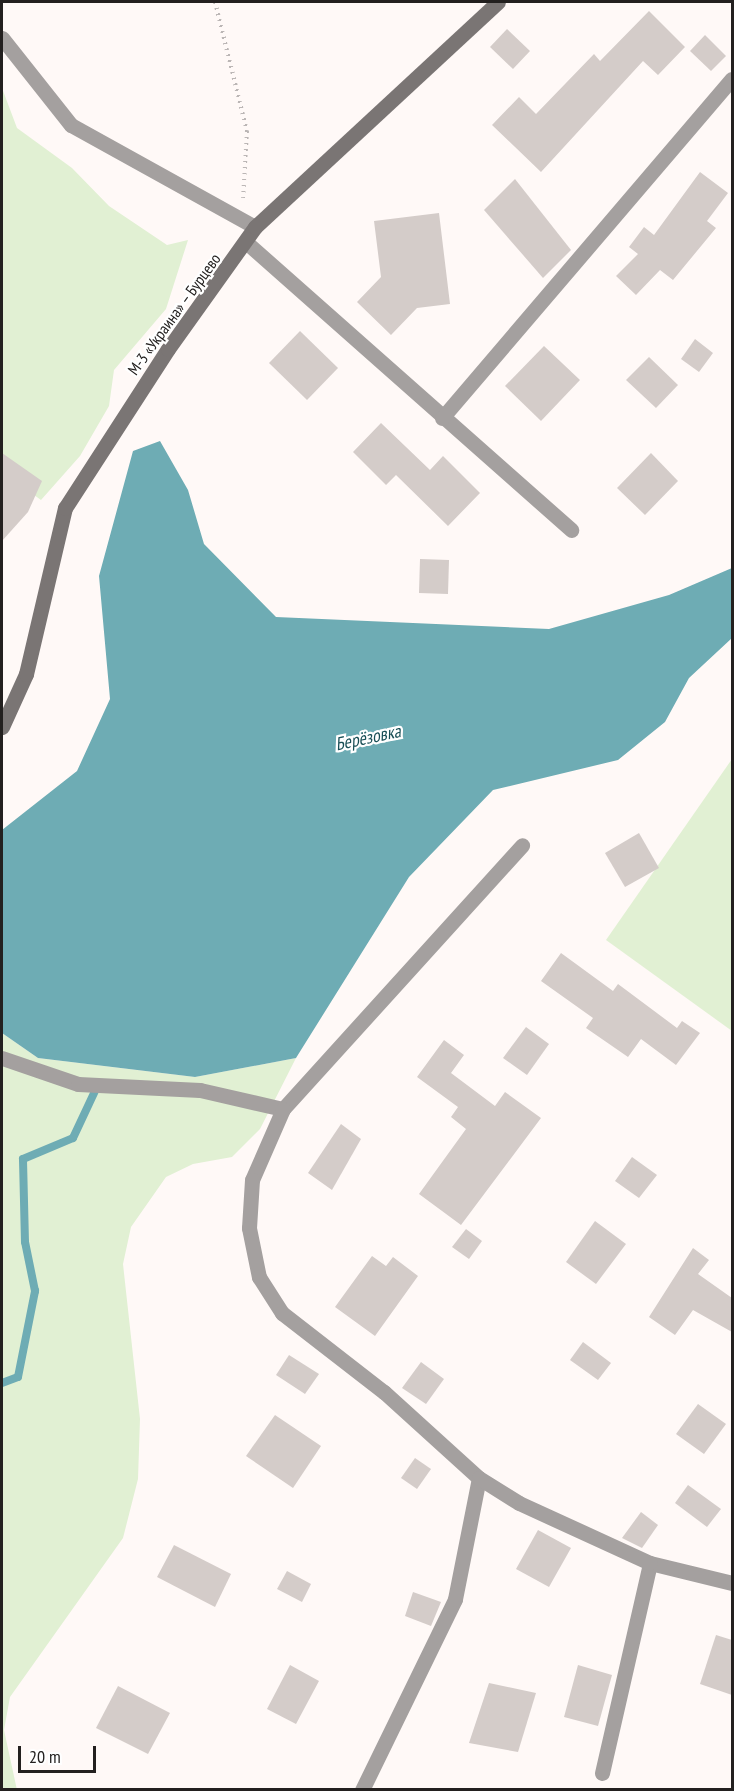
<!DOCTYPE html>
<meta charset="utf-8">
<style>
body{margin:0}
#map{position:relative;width:734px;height:1791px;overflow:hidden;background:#fff9f7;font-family:"PT Sans Narrow",sans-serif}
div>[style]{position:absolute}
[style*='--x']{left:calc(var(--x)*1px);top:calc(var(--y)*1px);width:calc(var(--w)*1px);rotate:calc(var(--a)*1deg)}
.green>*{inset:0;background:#e1f0d3}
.water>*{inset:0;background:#6eacb4}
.stream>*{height:8px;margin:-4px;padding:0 4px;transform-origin:4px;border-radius:4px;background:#6eacb4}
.building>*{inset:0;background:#d4ccc9}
.path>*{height:4px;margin-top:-2px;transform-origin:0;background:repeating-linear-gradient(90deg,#bbb6b5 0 1.5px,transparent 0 6px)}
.lane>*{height:15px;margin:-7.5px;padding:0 7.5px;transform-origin:7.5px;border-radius:7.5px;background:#a4a09f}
.street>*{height:15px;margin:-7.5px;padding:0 7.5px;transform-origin:7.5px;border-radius:7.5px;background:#a4a09f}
.secondary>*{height:15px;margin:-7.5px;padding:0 7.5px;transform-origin:7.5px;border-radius:7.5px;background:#7a7574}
span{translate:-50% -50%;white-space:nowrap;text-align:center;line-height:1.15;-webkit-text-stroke:4.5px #fff;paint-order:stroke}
.street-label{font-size:16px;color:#23201f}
.water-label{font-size:18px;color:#184e55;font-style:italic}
.frame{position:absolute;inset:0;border:3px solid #23201f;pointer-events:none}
.scale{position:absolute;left:18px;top:1746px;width:78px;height:27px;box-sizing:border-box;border:3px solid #23201f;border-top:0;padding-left:8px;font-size:18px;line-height:21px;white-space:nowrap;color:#23201f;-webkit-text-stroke:4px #fff;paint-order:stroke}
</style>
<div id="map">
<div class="green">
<div style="clip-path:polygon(2px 88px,17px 128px,72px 168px,109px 206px,167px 245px,188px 240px,166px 309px,114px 370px,109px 406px,80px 456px,41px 500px,2px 472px)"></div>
<div style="clip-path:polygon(732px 759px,732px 1031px,606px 940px)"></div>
<div style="clip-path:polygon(2px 1033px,38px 1058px,195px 1077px,296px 1058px,260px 1129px,232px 1157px,193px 1164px,166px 1177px,131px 1227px,123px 1264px,140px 1419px,138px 1479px,123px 1538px,10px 1697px,4px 1730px,17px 1790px,2px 1789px)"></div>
</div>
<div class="water">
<div style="clip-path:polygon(160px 441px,188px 490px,204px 544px,276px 617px,549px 629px,669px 595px,732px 568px,732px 638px,689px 678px,665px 722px,618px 760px,493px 790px,409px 877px,296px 1058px,195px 1077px,38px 1058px,2px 1033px,2px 830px,77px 771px,110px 699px,99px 576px,133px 451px)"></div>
</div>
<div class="stream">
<div style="--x:2;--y:1383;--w:17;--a:-21"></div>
<div style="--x:18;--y:1377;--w:88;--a:-78.8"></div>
<div style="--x:35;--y:1291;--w:50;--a:-101.5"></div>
<div style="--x:25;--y:1242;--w:83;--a:-91.4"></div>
<div style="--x:23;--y:1159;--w:54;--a:-22.8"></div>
<div style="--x:73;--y:1138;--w:52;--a:-64.9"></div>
</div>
<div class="building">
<div style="clip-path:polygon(649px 11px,685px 47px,658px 75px,643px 61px,541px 172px,492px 125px,519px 97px,536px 114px,594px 54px,600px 61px)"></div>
<div style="clip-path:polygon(507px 29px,530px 51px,513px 69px,490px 47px)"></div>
<div style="clip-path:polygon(705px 35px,726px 56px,711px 71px,690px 51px)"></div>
<div style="clip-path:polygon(700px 172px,728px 193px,707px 221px,716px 228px,673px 280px,660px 270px,636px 295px,616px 276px,638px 254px,629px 247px,644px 227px,654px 235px)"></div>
<div style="clip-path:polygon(515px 179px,571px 250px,543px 278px,484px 210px)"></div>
<div style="clip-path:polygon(439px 213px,450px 304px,417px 308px,391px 335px,357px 302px,381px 277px,374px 221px)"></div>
<div style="clip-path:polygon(300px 331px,338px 368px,307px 400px,269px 363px)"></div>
<div style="clip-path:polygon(695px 339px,713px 353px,699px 372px,681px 359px)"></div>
<div style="clip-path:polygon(544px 346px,580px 380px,541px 421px,505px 386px)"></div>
<div style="clip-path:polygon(649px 357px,678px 385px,656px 408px,626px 380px)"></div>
<div style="clip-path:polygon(381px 423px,430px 470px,443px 456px,480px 493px,448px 526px,396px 475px,386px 485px,353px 452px)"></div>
<div style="clip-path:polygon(2px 453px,42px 481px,28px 512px,2px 541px)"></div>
<div style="clip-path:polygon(651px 453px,678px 481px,645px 515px,617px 488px)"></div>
<div style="clip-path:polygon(420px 559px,449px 560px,448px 594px,419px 593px)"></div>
<div style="clip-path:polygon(639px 833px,659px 868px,625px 887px,605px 853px)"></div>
<div style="clip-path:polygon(561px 953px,613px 991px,618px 984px,677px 1028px,682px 1021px,700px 1033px,676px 1065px,641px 1039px,628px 1057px,586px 1028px,593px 1018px,541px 981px)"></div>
<div style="clip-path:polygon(526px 1027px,549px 1044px,527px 1075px,503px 1058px)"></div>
<div style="clip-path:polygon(444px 1040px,464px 1055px,451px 1073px,495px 1106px,505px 1092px,541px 1118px,461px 1225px,419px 1194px,466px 1129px,451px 1117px,458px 1107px,417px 1077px)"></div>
<div style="clip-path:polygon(341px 1124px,361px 1139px,332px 1190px,308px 1173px)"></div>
<div style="clip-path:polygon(632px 1157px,657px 1175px,639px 1198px,615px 1181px)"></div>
<div style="clip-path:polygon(595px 1221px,626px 1244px,596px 1284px,566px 1262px)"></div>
<div style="clip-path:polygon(466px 1229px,482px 1241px,469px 1259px,452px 1247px)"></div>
<div style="clip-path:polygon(693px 1248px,709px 1260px,698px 1274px,732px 1298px,732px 1332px,693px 1310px,675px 1335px,649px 1317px)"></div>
<div style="clip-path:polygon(372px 1256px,386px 1266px,393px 1257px,418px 1276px,375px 1336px,335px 1307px)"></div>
<div style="clip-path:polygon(583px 1342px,611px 1363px,598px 1380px,570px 1360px)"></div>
<div style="clip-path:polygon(289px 1355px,319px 1374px,305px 1394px,276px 1375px)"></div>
<div style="clip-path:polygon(421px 1362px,444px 1379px,426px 1404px,402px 1388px)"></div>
<div style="clip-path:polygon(698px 1404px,726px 1424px,704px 1454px,676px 1434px)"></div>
<div style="clip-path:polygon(275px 1415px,321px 1446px,293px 1488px,246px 1456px)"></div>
<div style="clip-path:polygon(415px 1458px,431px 1469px,417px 1489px,401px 1478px)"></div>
<div style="clip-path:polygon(688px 1485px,721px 1509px,707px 1527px,675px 1503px)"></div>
<div style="clip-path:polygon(641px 1512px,658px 1525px,642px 1548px,622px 1538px)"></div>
<div style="clip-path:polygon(538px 1530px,571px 1548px,549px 1587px,516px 1569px)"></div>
<div style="clip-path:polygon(174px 1545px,231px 1574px,215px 1607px,157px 1577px)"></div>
<div style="clip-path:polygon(287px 1571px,311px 1584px,302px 1602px,277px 1589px)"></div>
<div style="clip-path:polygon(413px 1592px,441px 1602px,431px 1626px,405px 1616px)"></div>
<div style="clip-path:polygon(716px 1635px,732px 1640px,732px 1695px,700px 1684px)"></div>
<div style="clip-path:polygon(290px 1665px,319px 1681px,296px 1724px,267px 1709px)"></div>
<div style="clip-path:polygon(578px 1665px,612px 1675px,598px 1726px,564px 1717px)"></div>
<div style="clip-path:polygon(489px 1683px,536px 1693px,518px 1752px,469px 1743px)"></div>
<div style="clip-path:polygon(118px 1686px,170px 1713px,148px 1754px,96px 1728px)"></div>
</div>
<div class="path">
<div style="--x:215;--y:2;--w:133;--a:76.1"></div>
<div style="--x:247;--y:131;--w:67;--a:93.4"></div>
</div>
<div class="lane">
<div style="--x:247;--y:243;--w:433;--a:41.5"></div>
<div style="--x:442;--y:418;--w:446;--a:-49.5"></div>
<div style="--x:283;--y:1109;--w:356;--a:-47.8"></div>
<div style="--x:602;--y:1773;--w:215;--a:-77.1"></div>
<div style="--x:650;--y:1563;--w:84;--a:13.7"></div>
<div style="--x:362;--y:1790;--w:212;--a:-64"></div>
<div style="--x:455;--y:1599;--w:123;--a:-78.8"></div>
</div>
<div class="street">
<div style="--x:2;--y:38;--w:111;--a:51.6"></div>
<div style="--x:71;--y:125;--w:210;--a:29"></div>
<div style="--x:2;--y:1058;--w:80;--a:18.9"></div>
<div style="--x:78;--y:1084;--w:122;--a:2.8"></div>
<div style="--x:200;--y:1090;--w:85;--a:12.9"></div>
<div style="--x:283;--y:1109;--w:77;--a:113.6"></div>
<div style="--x:252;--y:1180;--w:48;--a:93.6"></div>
<div style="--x:249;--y:1228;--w:50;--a:78.5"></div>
<div style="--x:259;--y:1277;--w:43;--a:57.4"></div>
<div style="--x:282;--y:1313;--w:129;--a:37.8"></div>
<div style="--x:384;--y:1392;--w:128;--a:42.2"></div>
<div style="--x:479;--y:1478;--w:47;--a:32"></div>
<div style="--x:519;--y:1503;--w:144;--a:24.6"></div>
</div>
<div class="secondary">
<div style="--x:2;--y:727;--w:58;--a:-65.6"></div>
<div style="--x:26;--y:674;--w:171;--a:-76.8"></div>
<div style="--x:65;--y:508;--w:189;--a:-57.1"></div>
<div style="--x:168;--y:349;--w:150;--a:-54.5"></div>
<div style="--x:255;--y:227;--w:331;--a:-42.8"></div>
</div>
<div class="street-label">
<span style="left:174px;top:314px;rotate:-54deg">М-3 «Украина» – Бурцево</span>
</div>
<div class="water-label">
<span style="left:368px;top:738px;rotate:-12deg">Берёзовка</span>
</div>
<div class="frame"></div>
<div class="scale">20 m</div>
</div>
